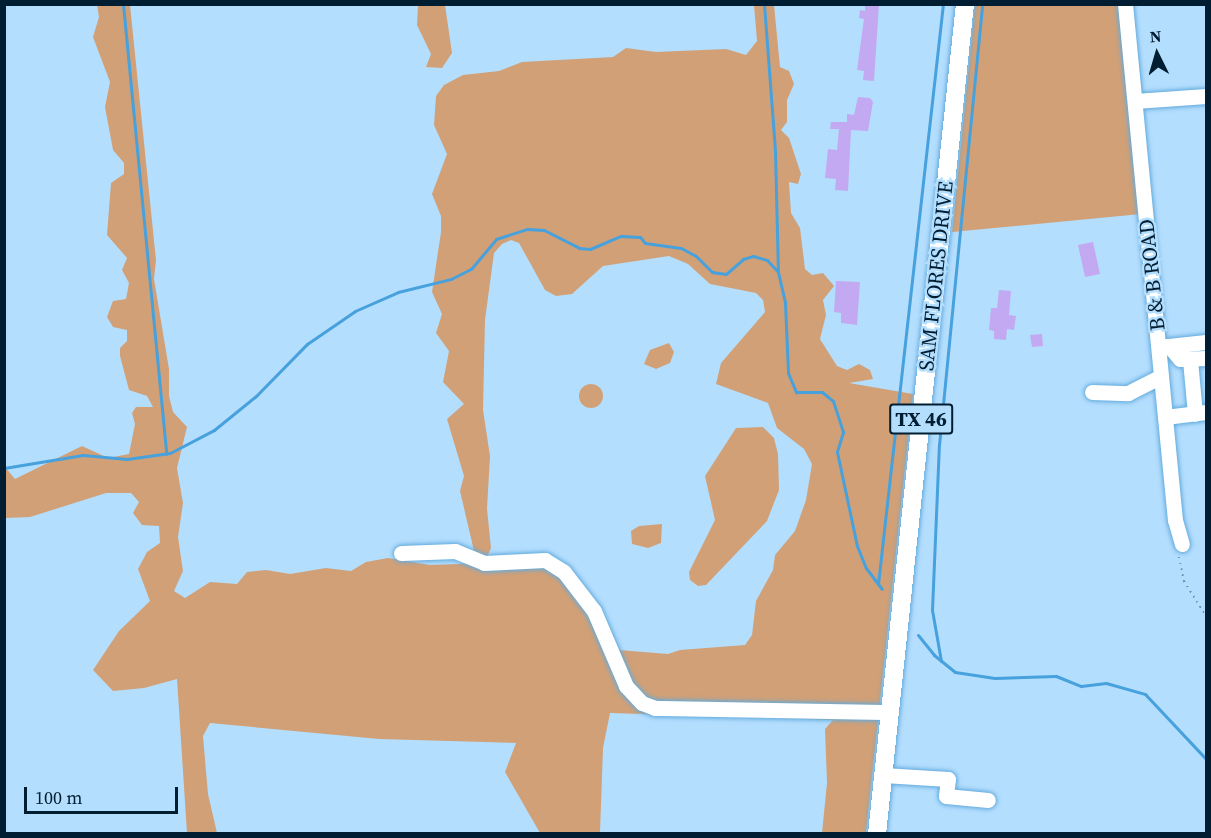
<!DOCTYPE html>
<style>
body{margin:0}
#map{position:relative;width:1211px;height:838px;overflow:hidden;background:#b4defe;font-family:"Source Serif 4",serif}
div>[style]{position:absolute}
[style*='--x']{left:calc(var(--x)*1px);top:calc(var(--y)*1px);width:calc(var(--w)*1px);rotate:calc(var(--a)*1deg)}
.green>*{inset:0;background:#d2a076}
.round{border-radius:50%}
.stream>*{height:3px;margin:-1.5px;padding:0 1.5px;transform-origin:1.5px;border-radius:1.5px;background:#47a1dd}
.building>*{inset:0;background:#c3a9f1}
.path>*{height:1.5px;margin-top:-0.75px;transform-origin:0;background:repeating-linear-gradient(90deg,#7297b3 0 1.5px,transparent 0 6px)}
.roads{filter:drop-shadow(0 0 2px #62abdd) drop-shadow(0 0 2px #62abdd)}
.minor>*{height:15px;margin:-7.5px;padding:0 7.5px;transform-origin:7.5px;border-radius:7.5px;background:#fff}
.major>*{height:18px;margin:-9px;padding:0 9px;transform-origin:9px;border-radius:9px;background:#fff}
span{translate:-50% -50%;white-space:nowrap;text-align:center;line-height:1.15;-webkit-text-stroke:5px #b4defe;paint-order:stroke}
.shield-label span{padding:2px 4px;background:#b4defe;border:2px solid;border-radius:4px;-webkit-text-stroke-width:0}
.shield-label{font-size:20px;color:#001d31;font-weight:700}
.street-label{font-size:21px;color:#001d31}
.frame{position:absolute;inset:0;border:6px solid #001d31;pointer-events:none}
.north{position:absolute;left:1127px;top:24px;width:60px;height:60px;-webkit-text-stroke:4px #b4defe;paint-order:stroke;rotate:355deg;font-size:16px;font-weight:700;line-height:24px;text-align:center;color:#001d31}
.north::after{content:'';display:block;margin:auto;width:21px;height:27px;background:#001d31;clip-path:polygon(50% 0,100% 100%,50% 72%,0 100%)}
.scale{position:absolute;left:24px;top:787px;width:154px;height:27px;box-sizing:border-box;border:3px solid #001d31;border-top:0;padding-left:8px;font-size:18px;line-height:21px;white-space:nowrap;color:#001d31;-webkit-text-stroke:4px #b4defe;paint-order:stroke}
</style>
<div id="map">
<div class="green">
<div style="clip-path:polygon(97px 5px,130px 5px,156px 260px,154px 279px,169px 369px,169px 396px,173px 412px,187px 427px,177px 468px,183px 503px,178px 537px,183px 571px,174px 591px,185px 598px,210px 582px,237px 584px,247px 572px,266px 570px,290px 574px,326px 568px,351px 571px,366px 562px,388px 558px,430px 565px,546px 561px,619px 650px,668px 654px,680px 650px,745px 645px,752px 635px,756px 601px,773px 570px,775px 555px,795px 531px,806px 500px,812px 464px,804px 449px,777px 428px,768px 403px,716px 384px,721px 363px,765px 312px,763px 300px,756px 293px,710px 284px,688px 264px,669px 256px,603px 266px,572px 294px,556px 296px,545px 290px,519px 243px,511px 240px,502px 244px,494px 253px,485px 320px,483px 410px,490px 456px,487px 509px,491px 548px,487px 557px,474px 551px,460px 491px,464px 476px,447px 419px,464px 404px,443px 382px,449px 351px,436px 333px,442px 314px,432px 292px,441px 232px,441px 216px,432px 194px,447px 154px,434px 125px,436px 96px,444px 85px,463px 75px,499px 71px,522px 62px,613px 57px,626px 48px,656px 52px,726px 49px,746px 55px,757px 41px,754px 5px,774px 5px,780px 67px,789px 71px,794px 84px,787px 100px,787px 122px,781px 130px,789px 138px,801px 174px,798px 184px,789px 182px,791px 213px,800px 228px,805px 269px,812px 275px,823px 273px,834px 286px,823px 300px,826px 315px,820px 339px,837px 366px,847px 370px,859px 364px,870px 370px,873px 379px,849px 383px,913px 394px,866px 833px,822px 833px,827px 783px,825px 729px,833px 720px,610px 713px,603px 748px,600px 833px,540px 833px,505px 772px,516px 743px,379px 739px,210px 723px,203px 736px,208px 794px,217px 833px,187px 833px,177px 679px,144px 688px,113px 691px,93px 670px,119px 631px,150px 601px,138px 569px,147px 552px,160px 543px,159px 526px,142px 525px,133px 513px,139px 502px,131px 493px,106px 493px,30px 517px,5px 518px,5px 467px,15px 479px,82px 446px,108px 458px,129px 454px,135px 424px,132px 413px,136px 407px,153px 407px,147px 396px,129px 390px,120px 356px,120px 348px,127px 341px,127px 330px,113px 327px,107px 317px,113px 301px,126px 299px,129px 283px,122px 270px,127px 258px,107px 235px,111px 183px,124px 174px,124px 163px,113px 150px,105px 107px,110px 82px,93px 37px,99px 17px)"></div>
<div style="clip-path:polygon(418px 5px,445px 5px,452px 53px,442px 68px,426px 67px,431px 54px,417px 25px)"></div>
<div style="clip-path:polygon(975px 5px,1121px 5px,1141px 214px,952px 232px)"></div>
<div style="clip-path:polygon(669px 343px,674px 352px,670px 363px,656px 369px,644px 364px,650px 350px)"></div>
<div class="round" style="left:579px;top:384px;width:24px;height:24px"></div>
<div style="clip-path:polygon(763px 427px,774px 438px,778px 454px,779px 490px,767px 521px,706px 585px,698px 586px,690px 580px,689px 572px,715px 520px,705px 476px,736px 428px)"></div>
<div style="clip-path:polygon(662px 524px,661px 543px,648px 548px,632px 544px,631px 531px,639px 526px)"></div>
</div>
<div class="stream">
<div style="--x:123;--y:4;--w:452;--a:84.5"></div>
<div style="--x:764;--y:4;--w:147;--a:85.7"></div>
<div style="--x:775;--y:151;--w:121;--a:88.6"></div>
<div style="--x:778;--y:272;--w:32;--a:77"></div>
<div style="--x:785;--y:303;--w:70;--a:87.5"></div>
<div style="--x:788;--y:373;--w:21;--a:67"></div>
<div style="--x:796;--y:392;--w:26;--a:0"></div>
<div style="--x:822;--y:392;--w:14;--a:39"></div>
<div style="--x:833;--y:401;--w:33;--a:72"></div>
<div style="--x:843;--y:432;--w:21;--a:107"></div>
<div style="--x:837;--y:452;--w:96;--a:78"></div>
<div style="--x:857;--y:546;--w:24;--a:68"></div>
<div style="--x:866;--y:568;--w:26;--a:53"></div>
<div style="--x:4;--y:468;--w:80;--a:-9.3"></div>
<div style="--x:83;--y:455;--w:44;--a:5.2"></div>
<div style="--x:127;--y:459;--w:43;--a:-7.9"></div>
<div style="--x:170;--y:453;--w:50;--a:-27.6"></div>
<div style="--x:214;--y:430;--w:54;--a:-39"></div>
<div style="--x:256;--y:396;--w:73;--a:-45.6"></div>
<div style="--x:307;--y:344;--w:58;--a:-34.5"></div>
<div style="--x:355;--y:311;--w:47;--a:-23.8"></div>
<div style="--x:398;--y:292;--w:55;--a:-13.8"></div>
<div style="--x:451;--y:279;--w:22;--a:-27"></div>
<div style="--x:471;--y:269;--w:39;--a:-50"></div>
<div style="--x:496;--y:239;--w:33;--a:-18"></div>
<div style="--x:527;--y:229;--w:17;--a:3"></div>
<div style="--x:544;--y:230;--w:39;--a:27"></div>
<div style="--x:579;--y:248;--w:11;--a:5"></div>
<div style="--x:590;--y:249;--w:34;--a:-23"></div>
<div style="--x:621;--y:236;--w:19;--a:3"></div>
<div style="--x:640;--y:237;--w:8;--a:50"></div>
<div style="--x:645;--y:243;--w:36;--a:8"></div>
<div style="--x:681;--y:248;--w:17;--a:28"></div>
<div style="--x:696;--y:256;--w:23;--a:45"></div>
<div style="--x:712;--y:272;--w:14;--a:8"></div>
<div style="--x:726;--y:274;--w:23;--a:-41"></div>
<div style="--x:743;--y:259;--w:10;--a:-17"></div>
<div style="--x:753;--y:256;--w:15;--a:16"></div>
<div style="--x:767;--y:260;--w:16;--a:47"></div>
<div style="--x:878;--y:584;--w:584;--a:-83.61"></div>
<div style="--x:918;--y:635;--w:26;--a:51"></div>
<div style="--x:934;--y:655;--w:27;--a:39"></div>
<div style="--x:955;--y:672;--w:40;--a:8.5"></div>
<div style="--x:995;--y:678;--w:61;--a:-1.9"></div>
<div style="--x:1056;--y:676;--w:27;--a:22"></div>
<div style="--x:1081;--y:686;--w:25;--a:-7"></div>
<div style="--x:1106;--y:683;--w:41;--a:15.8"></div>
<div style="--x:1145;--y:694;--w:89;--a:46.8"></div>
<div style="--x:941;--y:661;--w:52;--a:-100"></div>
<div style="--x:932;--y:610;--w:165;--a:-87.6"></div>
<div style="--x:939;--y:445;--w:443;--a:-84.4"></div>
</div>
<div class="building">
<div style="clip-path:polygon(865px 4px,879px 4px,874px 81px,863px 80px,864px 71px,857px 70px,864px 19px,859px 18px,860px 10px,865px 11px)"></div>
<div style="clip-path:polygon(858px 97px,870px 98px,873px 102px,868px 131px,851px 130px,848px 191px,835px 190px,836px 179px,825px 178px,828px 149px,837px 150px,839px 129px,830px 129px,831px 122px,847px 122px,847px 114px,854px 115px)"></div>
<div style="clip-path:polygon(1093px 242px,1100px 274px,1085px 277px,1078px 245px)"></div>
<div style="clip-path:polygon(836px 281px,860px 282px,857px 325px,841px 323px,841px 313px,834px 312px)"></div>
<div style="clip-path:polygon(999px 290px,1011px 291px,1009px 315px,1016px 316px,1014px 330px,1007px 329px,1006px 340px,994px 339px,994px 331px,989px 330px,991px 308px,997px 308px)"></div>
<div style="clip-path:polygon(1042px 334px,1043px 346px,1032px 347px,1030px 335px)"></div>
</div>
<div class="path">
<div style="--x:1179;--y:557;--w:25;--a:78"></div>
<div style="--x:1184;--y:581;--w:41;--a:57.8"></div>
</div>
<div class="roads">
<div class="minor">
<div style="--x:1125;--y:4;--w:518;--a:84.47"></div>
<div style="--x:1175;--y:520;--w:25;--a:74"></div>
<div style="--x:1135;--y:101;--w:71;--a:-4"></div>
<div style="--x:1169;--y:346;--w:17;--a:50"></div>
<div style="--x:1180;--y:359;--w:26;--a:-2"></div>
<div style="--x:1159;--y:347;--w:47;--a:-6.1"></div>
<div style="--x:1190;--y:360;--w:54;--a:84.7"></div>
<div style="--x:1092;--y:392;--w:36;--a:2"></div>
<div style="--x:1128;--y:393;--w:37;--a:-27"></div>
<div style="--x:1165;--y:417;--w:41;--a:-7"></div>
<div style="--x:401;--y:553;--w:54;--a:-2.1"></div>
<div style="--x:455;--y:551;--w:31;--a:22"></div>
<div style="--x:484;--y:563;--w:61;--a:-2.8"></div>
<div style="--x:545;--y:560;--w:22;--a:32"></div>
<div style="--x:564;--y:572;--w:49;--a:52.4"></div>
<div style="--x:594;--y:611;--w:82;--a:66.9"></div>
<div style="--x:626;--y:686;--w:23;--a:47"></div>
<div style="--x:642;--y:703;--w:14;--a:21"></div>
<div style="--x:655;--y:708;--w:235;--a:1"></div>
<div style="--x:883;--y:775;--w:65;--a:3.5"></div>
<div style="--x:948;--y:779;--w:17;--a:97"></div>
<div style="--x:946;--y:796;--w:42;--a:5.4"></div>
</div>
<div class="major">
<div style="--x:877;--y:834;--w:835;--a:-83.95"></div>
</div>
</div>
<div class="shield-label">
<span style="left:921px;top:419px">TX 46</span>
</div>
<div class="street-label">
<span style="left:1152px;top:275px;rotate:-96deg">B &amp; B ROAD</span>
<span style="left:936px;top:276px;rotate:-84deg">SAM FLORES DRIVE</span>
</div>
<div class="frame"></div>
<div class="north">N</div>
<div class="scale">100 m</div>
</div>
